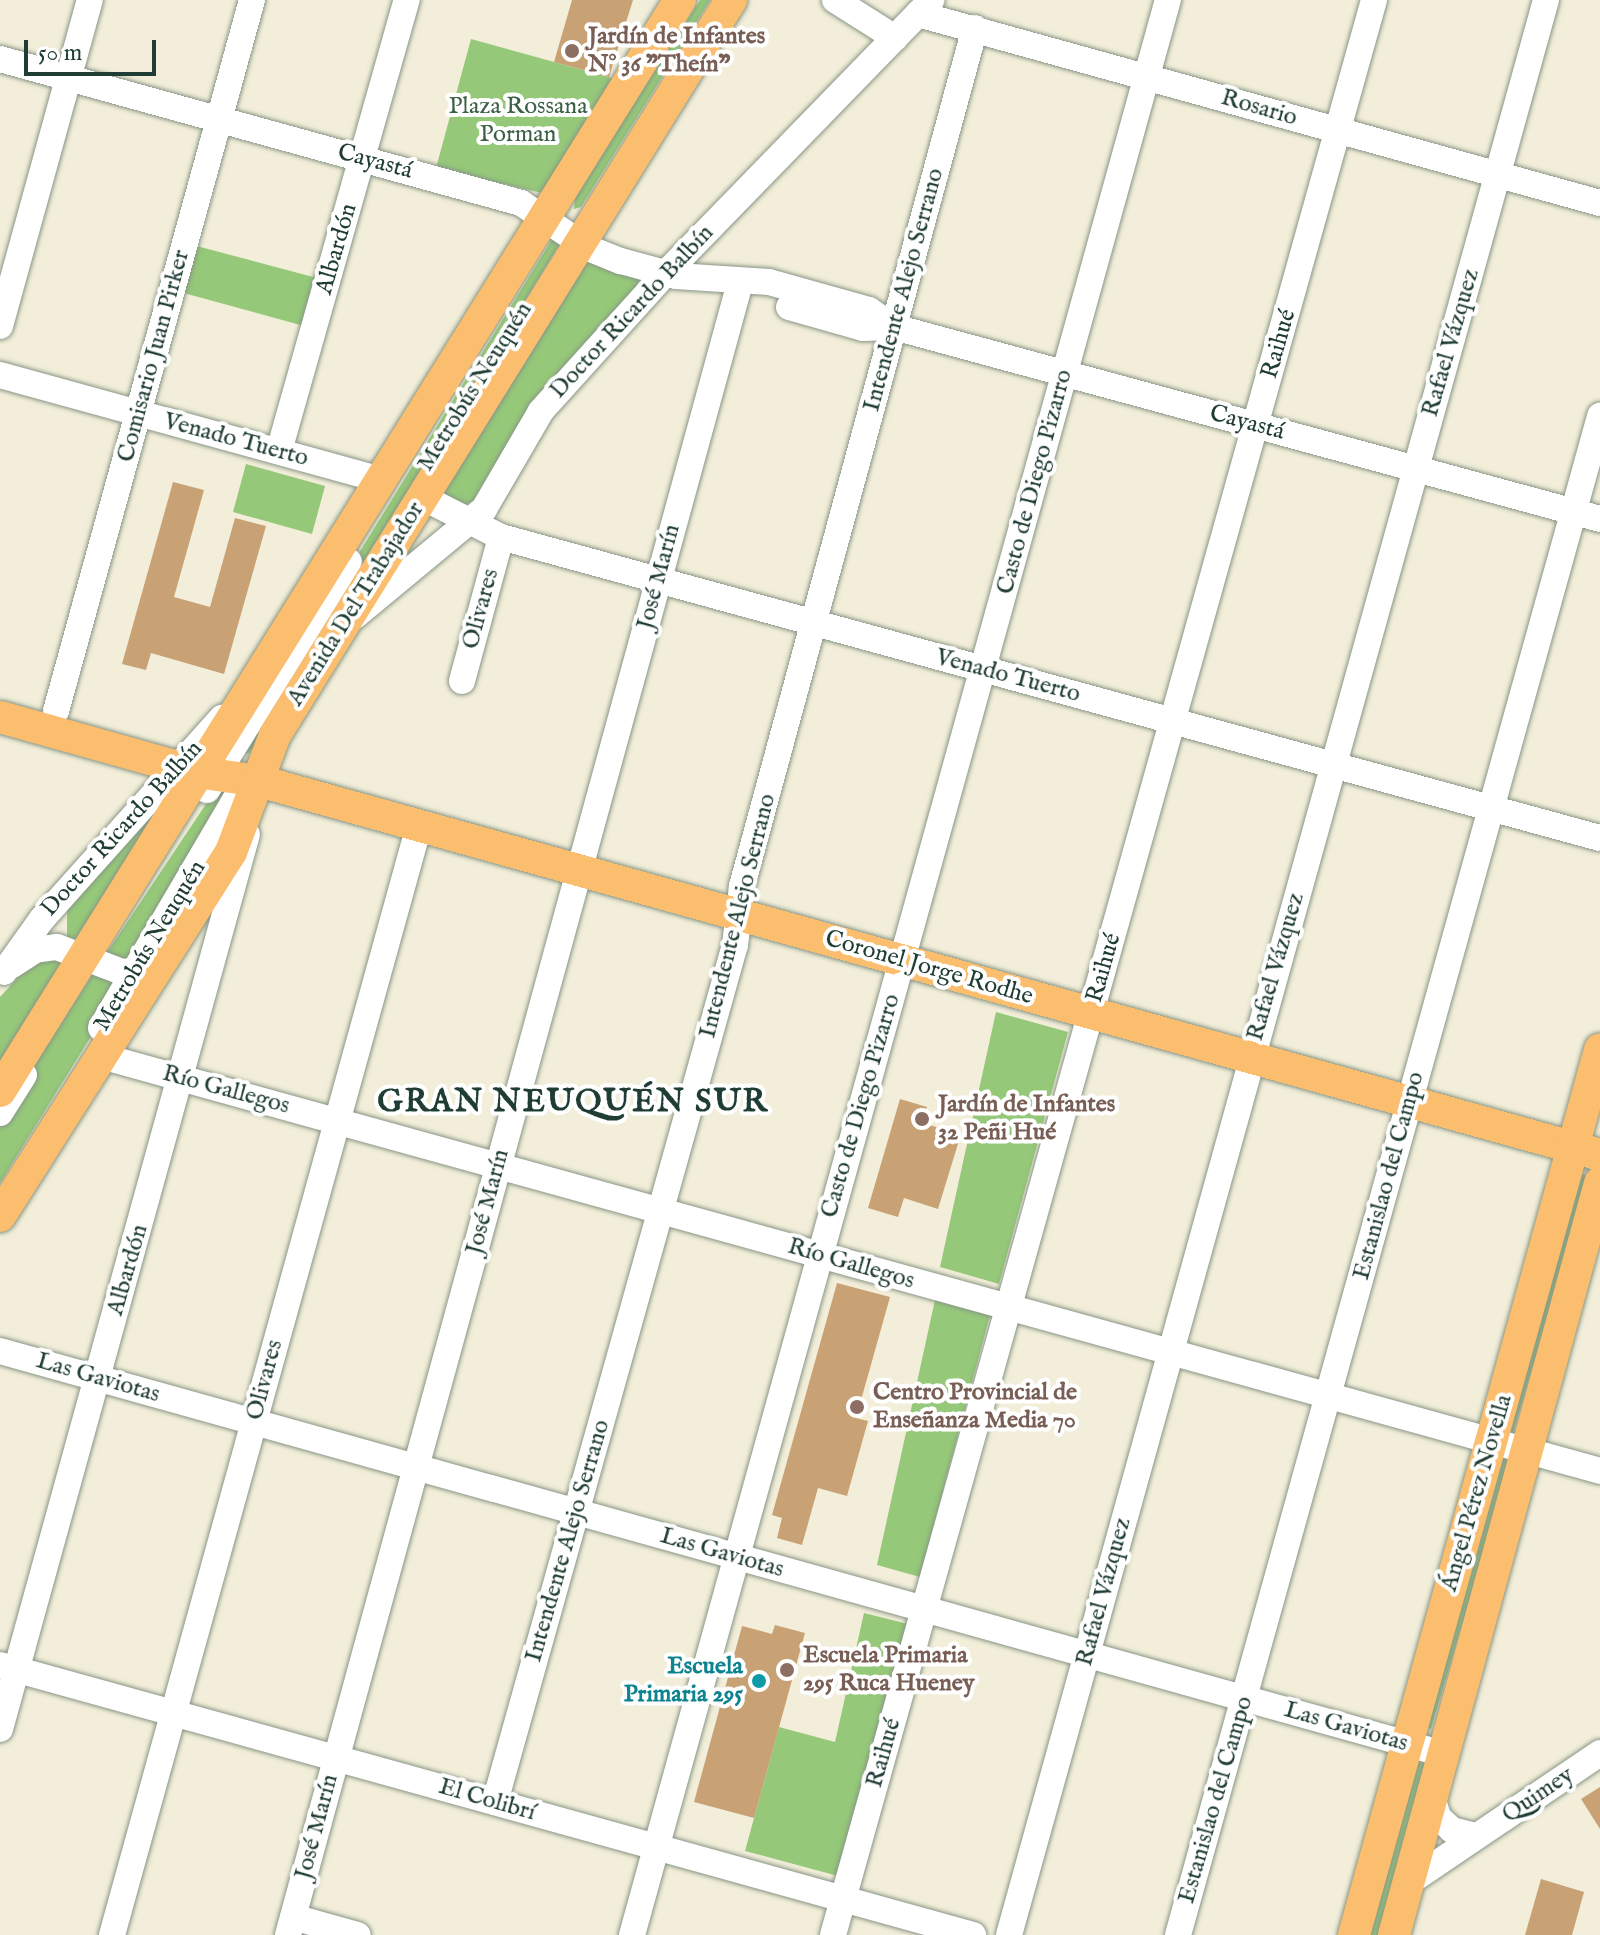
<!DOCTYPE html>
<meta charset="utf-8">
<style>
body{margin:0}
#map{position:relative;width:1600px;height:1935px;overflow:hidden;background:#f2eed9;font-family:"IM FELL English",serif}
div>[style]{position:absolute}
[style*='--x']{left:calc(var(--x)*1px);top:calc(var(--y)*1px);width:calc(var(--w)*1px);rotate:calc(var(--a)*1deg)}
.green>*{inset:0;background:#95c879}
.building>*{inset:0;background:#c8a275}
.roads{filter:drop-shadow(0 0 2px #889686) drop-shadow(0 0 2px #889686)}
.minor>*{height:26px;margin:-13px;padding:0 13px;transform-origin:13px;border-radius:13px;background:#fff}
.major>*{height:32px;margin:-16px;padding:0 16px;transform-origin:16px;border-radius:16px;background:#fbbd6e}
.dots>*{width:22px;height:22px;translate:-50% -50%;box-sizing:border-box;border:4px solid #fff;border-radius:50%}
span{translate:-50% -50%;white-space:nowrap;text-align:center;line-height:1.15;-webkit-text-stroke:8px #fff;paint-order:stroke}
.education-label{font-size:24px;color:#785e54;font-weight:700}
.left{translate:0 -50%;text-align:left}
.park-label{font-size:24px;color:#3c6045}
.street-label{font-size:24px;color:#1f3d34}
.culture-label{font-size:24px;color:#0d838f;font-weight:700}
.right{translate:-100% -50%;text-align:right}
.district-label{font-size:32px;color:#1f3d34;font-weight:700;letter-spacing:2px}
.scale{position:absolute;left:24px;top:40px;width:132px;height:36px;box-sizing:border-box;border:4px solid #1f3d34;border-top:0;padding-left:10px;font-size:24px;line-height:28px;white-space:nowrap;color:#1f3d34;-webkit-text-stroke:6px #fff;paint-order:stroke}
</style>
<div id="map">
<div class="green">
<div style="clip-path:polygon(700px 0,710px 0,581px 207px,574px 209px,575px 196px)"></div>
<div style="clip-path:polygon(471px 39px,619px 80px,542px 193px,436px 168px)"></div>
<div style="clip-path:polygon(553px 238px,559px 245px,249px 753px,243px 754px,240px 746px)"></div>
<div style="clip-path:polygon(193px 245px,317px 278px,304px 326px,180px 292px)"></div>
<div style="clip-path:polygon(579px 259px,639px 279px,637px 290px,482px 496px,465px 505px,447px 502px,438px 484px)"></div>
<div style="clip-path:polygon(246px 464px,325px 486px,312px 534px,233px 512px)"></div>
<div style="clip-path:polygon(214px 792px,227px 796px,133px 965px,106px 954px)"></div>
<div style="clip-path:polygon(166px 794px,83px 943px,67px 939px,67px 910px)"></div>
<div style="clip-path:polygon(67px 955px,0 1077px,0 997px,30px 964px)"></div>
<div style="clip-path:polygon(92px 975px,113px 975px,118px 993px,0 1183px,0 1120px)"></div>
<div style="clip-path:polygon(996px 1012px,1068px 1032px,999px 1284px,940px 1267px)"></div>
<div style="clip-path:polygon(1579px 1173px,1589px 1177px,1513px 1432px,1509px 1431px)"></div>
<div style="clip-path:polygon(935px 1300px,990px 1315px,920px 1577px,877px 1565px)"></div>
<div style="clip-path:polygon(1500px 1458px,1510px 1462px,1431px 1729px,1428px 1728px)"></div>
<div style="clip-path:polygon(864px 1613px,908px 1624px,838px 1876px,745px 1851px,779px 1727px,835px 1742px)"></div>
<div style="clip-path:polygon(1417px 1762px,1427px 1765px,1385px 1935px,1363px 1935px)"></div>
</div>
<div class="building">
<div style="clip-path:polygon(572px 0,633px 0,609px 77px,554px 62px)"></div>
<div style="clip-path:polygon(173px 482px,204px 490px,174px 597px,210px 607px,235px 518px,266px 526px,224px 674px,151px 653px,146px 670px,122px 664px)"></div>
<div style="clip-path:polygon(900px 1099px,927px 1107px,922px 1123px,961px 1134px,938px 1209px,904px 1198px,898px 1217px,868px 1208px)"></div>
<div style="clip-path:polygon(837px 1283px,890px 1297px,856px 1418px,868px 1421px,847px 1496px,818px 1488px,802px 1545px,777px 1538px,782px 1518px,772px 1515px)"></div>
<div style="clip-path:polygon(775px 1625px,805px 1633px,754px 1818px,694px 1802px,742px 1626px,772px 1634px)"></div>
<div style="clip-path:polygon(1600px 1787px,1600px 1829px,1581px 1799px)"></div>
<div style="clip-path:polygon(1541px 1879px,1584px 1892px,1572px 1935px,1525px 1935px)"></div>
</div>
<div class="roads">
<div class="minor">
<div style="--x:835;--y:0;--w:71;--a:32.3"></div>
<div style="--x:918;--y:14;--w:708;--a:15.49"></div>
<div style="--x:0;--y:59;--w:541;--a:15.45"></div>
<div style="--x:521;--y:203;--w:81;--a:33.9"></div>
<div style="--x:588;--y:248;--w:35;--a:22"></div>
<div style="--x:621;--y:261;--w:57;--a:15.3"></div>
<div style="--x:676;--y:276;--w:93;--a:3.7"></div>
<div style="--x:769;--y:282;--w:104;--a:15.6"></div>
<div style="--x:869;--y:310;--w:30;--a:34"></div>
<div style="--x:789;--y:307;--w:77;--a:15.8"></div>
<div style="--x:863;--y:328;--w:31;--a:-2"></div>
<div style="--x:894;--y:327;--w:732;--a:15.21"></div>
<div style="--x:0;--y:326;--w:338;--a:-74.6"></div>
<div style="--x:0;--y:375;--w:394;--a:15.4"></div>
<div style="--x:279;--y:451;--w:469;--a:-74.2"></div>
<div style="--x:422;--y:497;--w:89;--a:26.9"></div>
<div style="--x:501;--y:537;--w:1139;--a:15.32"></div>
<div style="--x:355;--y:616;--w:168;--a:-39.7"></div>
<div style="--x:484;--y:509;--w:113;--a:-59.8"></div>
<div style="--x:541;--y:411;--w:185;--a:-47.9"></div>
<div style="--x:665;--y:274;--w:382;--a:-45.8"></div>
<div style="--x:462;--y:681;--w:149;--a:-74.8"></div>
<div style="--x:56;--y:711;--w:738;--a:-74.59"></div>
<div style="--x:207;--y:790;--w:269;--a:-58.2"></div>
<div style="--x:12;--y:965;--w:27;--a:-33"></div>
<div style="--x:35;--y:950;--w:22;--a:-8"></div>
<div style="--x:57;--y:947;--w:70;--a:21"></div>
<div style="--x:122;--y:972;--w:25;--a:-5"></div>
<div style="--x:4;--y:972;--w:65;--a:-54.4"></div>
<div style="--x:42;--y:919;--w:270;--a:-48.2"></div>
<div style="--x:101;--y:1028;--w:273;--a:-59.6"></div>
<div style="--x:101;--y:1056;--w:1555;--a:15.47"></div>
<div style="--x:0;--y:1113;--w:45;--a:-57.7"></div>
<div style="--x:0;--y:1351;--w:1498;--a:15.6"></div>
<div style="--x:0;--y:1665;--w:1010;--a:15.51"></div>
<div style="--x:0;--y:1729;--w:928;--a:-74.57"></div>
<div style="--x:1432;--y:1796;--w:22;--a:74"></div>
<div style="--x:1438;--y:1817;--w:19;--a:43"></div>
<div style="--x:1452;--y:1830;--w:25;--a:14"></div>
<div style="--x:495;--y:1802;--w:890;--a:-74.36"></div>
<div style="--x:735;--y:945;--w:59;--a:-83.2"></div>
<div style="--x:742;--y:886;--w:889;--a:-74.81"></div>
<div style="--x:1408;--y:1883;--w:232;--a:-34.1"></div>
<div style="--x:293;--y:1917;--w:67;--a:15.5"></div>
<div style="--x:112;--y:1935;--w:1151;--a:-74.53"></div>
<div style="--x:288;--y:1935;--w:1713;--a:-74.7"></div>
<div style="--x:632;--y:1935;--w:2008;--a:-74.52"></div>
<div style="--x:833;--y:1935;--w:2009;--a:-74.38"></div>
<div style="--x:1009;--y:1935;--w:2008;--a:-74.49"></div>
<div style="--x:1178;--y:1935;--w:1577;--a:-74.47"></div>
</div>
<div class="major">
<div style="--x:0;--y:717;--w:204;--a:15.7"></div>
<div style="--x:196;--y:772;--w:64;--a:8.1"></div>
<div style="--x:259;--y:781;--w:1392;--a:15.58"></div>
<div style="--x:0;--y:1091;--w:1286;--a:-58.07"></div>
<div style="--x:0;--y:1216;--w:431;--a:-57.6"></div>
<div style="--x:231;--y:852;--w:125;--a:-69.4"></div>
<div style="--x:275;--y:735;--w:865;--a:-58.18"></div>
<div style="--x:1354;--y:1935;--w:919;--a:-74.47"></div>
<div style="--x:1394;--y:1935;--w:780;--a:-74.68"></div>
</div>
</div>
<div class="dots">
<div style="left:572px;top:51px;background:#8d6e63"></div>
<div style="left:922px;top:1119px;background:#8d6e63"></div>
<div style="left:857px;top:1407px;background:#8d6e63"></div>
<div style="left:787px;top:1670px;background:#8d6e63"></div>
<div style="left:759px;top:1681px;background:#0f9aa8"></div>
</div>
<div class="education-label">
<span class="left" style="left:588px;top:51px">Jardín de Infantes<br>N° 36 "Theín"</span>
<span class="left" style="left:938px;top:1119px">Jardín de Infantes<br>32 Peñi Hué</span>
<span class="left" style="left:873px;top:1407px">Centro Provincial de<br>Enseñanza Media 70</span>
<span class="left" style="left:803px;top:1670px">Escuela Primaria<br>295 Ruca Hueney</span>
</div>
<div class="park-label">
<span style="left:518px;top:121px">Plaza Rossana<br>Porman</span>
</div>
<div class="street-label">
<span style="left:1259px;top:108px;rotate:16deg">Rosario</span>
<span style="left:375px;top:162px;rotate:15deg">Cayastá</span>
<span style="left:337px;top:249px;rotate:-74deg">Albardón</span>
<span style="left:904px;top:290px;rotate:-75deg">Intendente Alejo Serrano</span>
<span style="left:632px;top:312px;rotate:-47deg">Doctor Ricardo Balbín</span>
<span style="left:1451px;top:343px;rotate:-74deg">Rafael Vázquez</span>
<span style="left:1279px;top:344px;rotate:-74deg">Raihué</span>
<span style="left:154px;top:356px;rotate:-75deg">Comisario Juan Pirker</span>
<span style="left:475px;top:387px;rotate:-58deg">Metrobús Neuquén</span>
<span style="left:1247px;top:423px;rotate:15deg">Cayastá</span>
<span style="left:236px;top:440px;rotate:15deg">Venado Tuerto</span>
<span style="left:1035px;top:482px;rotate:-75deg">Casto de Diego Pizarro</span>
<span style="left:659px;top:577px;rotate:-75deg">José Marín</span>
<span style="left:356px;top:604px;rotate:-58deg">Avenida Del Trabajador</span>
<span style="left:481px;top:609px;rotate:-75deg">Olivares</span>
<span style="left:1008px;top:676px;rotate:15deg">Venado Tuerto</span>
<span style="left:122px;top:829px;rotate:-48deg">Doctor Ricardo Balbín</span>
<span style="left:738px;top:916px;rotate:-76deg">Intendente Alejo Serrano</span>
<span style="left:150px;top:946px;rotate:-59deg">Metrobús Neuquén</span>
<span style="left:1276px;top:967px;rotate:-74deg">Rafael Vázquez</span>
<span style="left:929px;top:968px;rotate:16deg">Coronel Jorge Rodhe</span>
<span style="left:1104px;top:968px;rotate:-74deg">Raihué</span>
<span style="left:226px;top:1090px;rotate:15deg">Río Gallegos</span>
<span style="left:861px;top:1106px;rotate:-74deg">Casto de Diego Pizarro</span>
<span style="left:1389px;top:1176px;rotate:-75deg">Estanislao del Campo</span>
<span style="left:488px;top:1202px;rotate:-75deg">José Marín</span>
<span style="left:851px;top:1264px;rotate:16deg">Río Gallegos</span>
<span style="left:128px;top:1270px;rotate:-74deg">Albardón</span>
<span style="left:98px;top:1378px;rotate:16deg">Las Gaviotas</span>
<span style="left:265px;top:1380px;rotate:-75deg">Olivares</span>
<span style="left:1477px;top:1493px;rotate:-74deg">Ángel Pérez Novella</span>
<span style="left:568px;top:1541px;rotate:-74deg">Intendente Alejo Serrano</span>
<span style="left:722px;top:1553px;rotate:16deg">Las Gaviotas</span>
<span style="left:1104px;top:1592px;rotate:-75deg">Rafael Vázquez</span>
<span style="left:1346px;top:1727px;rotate:16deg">Las Gaviotas</span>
<span style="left:884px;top:1753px;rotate:-74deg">Raihué</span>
<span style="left:1538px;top:1795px;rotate:-34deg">Quimey</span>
<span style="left:487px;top:1800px;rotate:16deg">El Colibrí</span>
<span style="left:1216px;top:1800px;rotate:-74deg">Estanislao del Campo</span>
<span style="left:317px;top:1827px;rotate:-75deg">José Marín</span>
</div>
<div class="culture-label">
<span class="right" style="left:743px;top:1681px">Escuela<br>Primaria 295</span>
</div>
<div class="district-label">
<span style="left:573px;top:1103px">GRAN NEUQUÉN SUR</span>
</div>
<div class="scale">50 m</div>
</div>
